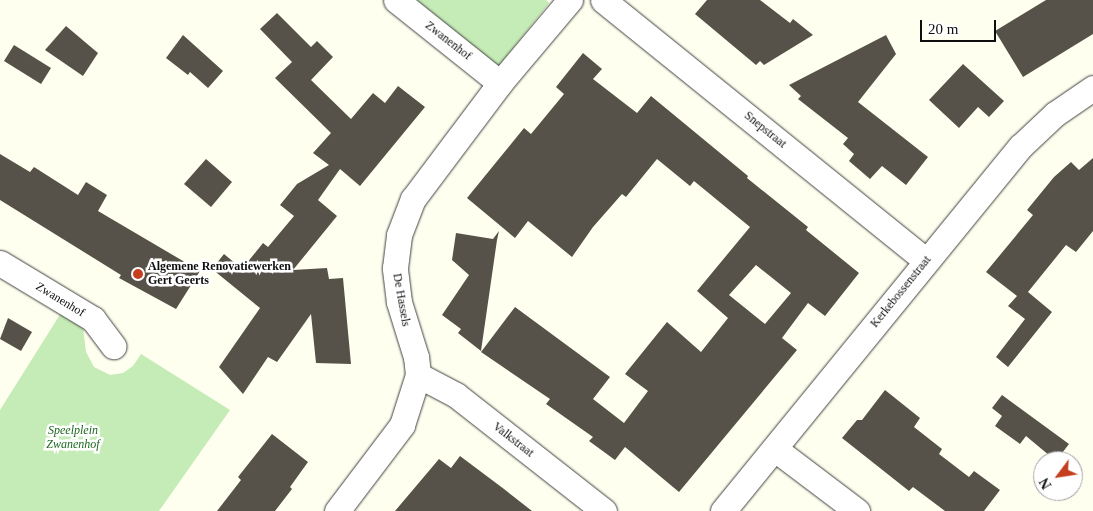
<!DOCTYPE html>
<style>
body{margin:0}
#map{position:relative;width:1093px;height:511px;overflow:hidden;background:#feffee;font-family:Georgia,serif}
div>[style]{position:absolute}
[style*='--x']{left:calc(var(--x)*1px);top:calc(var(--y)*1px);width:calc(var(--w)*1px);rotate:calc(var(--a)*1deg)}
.green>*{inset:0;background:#c5ebb6}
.building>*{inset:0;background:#575249}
.roads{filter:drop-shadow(0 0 1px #414141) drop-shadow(0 0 1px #414141)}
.minor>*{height:25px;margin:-12.5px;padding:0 12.5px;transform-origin:12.5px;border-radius:12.5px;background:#fff}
.dots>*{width:14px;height:14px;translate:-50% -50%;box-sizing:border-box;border:2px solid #fff;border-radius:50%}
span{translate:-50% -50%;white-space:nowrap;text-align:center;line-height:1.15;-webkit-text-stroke:5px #fff;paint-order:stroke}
.street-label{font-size:12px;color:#0e0e0e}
.poi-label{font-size:12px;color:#0e0e0e;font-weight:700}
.left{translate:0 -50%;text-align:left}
.park-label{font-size:12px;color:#1b681d;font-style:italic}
.north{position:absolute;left:1033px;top:451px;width:50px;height:50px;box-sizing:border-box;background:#fff;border:1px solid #9f9f9f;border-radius:50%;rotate:239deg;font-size:14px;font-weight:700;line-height:20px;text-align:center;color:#0e0e0e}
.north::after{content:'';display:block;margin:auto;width:18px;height:22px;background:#c43e1f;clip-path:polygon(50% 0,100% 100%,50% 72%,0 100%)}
.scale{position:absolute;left:920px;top:20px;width:76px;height:22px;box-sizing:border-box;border:2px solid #0e0e0e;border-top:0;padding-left:6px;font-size:15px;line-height:18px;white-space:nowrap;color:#0e0e0e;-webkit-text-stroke:4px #fff;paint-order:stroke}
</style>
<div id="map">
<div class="green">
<div style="clip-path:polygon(417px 0,546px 0,549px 3px,498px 67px)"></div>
<div style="clip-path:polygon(61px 313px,83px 327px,86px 352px,94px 367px,110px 375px,123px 373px,133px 366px,141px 354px,230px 410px,159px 511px,0 511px,0 410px)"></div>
</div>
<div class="building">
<div style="clip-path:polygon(707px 0,760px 0,790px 23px,793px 19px,813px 35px,764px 65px,760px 61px,756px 65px,695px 14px)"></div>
<div style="clip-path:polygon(1046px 0,1093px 0,1093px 34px,1023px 77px,995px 31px)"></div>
<div style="clip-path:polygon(277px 13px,311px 47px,317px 41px,333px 57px,311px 80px,351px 119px,373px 93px,385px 103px,398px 86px,425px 107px,360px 186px,340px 169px,318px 200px,337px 216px,293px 270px,327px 268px,329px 279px,343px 278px,351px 364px,316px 363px,311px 314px,277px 362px,268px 357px,243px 394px,219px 367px,260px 308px,212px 269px,224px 254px,242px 269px,263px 243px,268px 247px,294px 216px,280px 205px,297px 184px,329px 165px,313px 153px,331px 133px,275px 78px,292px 62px,260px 29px)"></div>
<div style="clip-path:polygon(66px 26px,98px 53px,83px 76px,45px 50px)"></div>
<div style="clip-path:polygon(183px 35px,223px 71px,208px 88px,190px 72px,188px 75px,166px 58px)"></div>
<div style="clip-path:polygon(886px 35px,896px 54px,858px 102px,928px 157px,906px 185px,882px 166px,870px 179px,849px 161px,854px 154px,843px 144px,848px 138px,798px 99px,801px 96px,789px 85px)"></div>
<div style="clip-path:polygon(14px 45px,51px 68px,41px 84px,4px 61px)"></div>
<div style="clip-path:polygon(evenodd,583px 53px,602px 69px,593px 79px,637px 113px,651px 96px,748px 176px,747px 178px,808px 227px,806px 230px,859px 273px,825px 316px,808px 303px,782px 338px,797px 350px,679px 492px,625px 447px,615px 460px,589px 441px,593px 437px,546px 404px,550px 399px,481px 352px,515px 307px,610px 377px,593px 399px,624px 423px,648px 391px,625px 374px,667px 322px,701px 352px,728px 318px,697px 291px,750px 227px,694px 181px,690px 186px,657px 159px,626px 197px,622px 194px,593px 227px,572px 257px,528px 221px,515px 238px,467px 198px,524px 128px,531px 134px,564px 94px,556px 87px,583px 53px,756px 265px,791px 293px,765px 324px,729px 295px,756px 265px)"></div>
<div style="clip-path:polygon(963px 64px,1004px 101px,989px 117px,978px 107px,959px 128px,929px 100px)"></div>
<div style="clip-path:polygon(0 154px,30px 172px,34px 167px,78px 195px,86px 182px,107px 195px,98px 211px,200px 271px,176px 309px,119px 278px,121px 275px,0 200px)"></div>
<div style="clip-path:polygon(1093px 158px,1093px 231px,1076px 252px,1066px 245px,1028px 292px,1052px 312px,1008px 367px,996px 357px,1025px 319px,1008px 306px,1017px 296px,986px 272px,1033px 215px,1027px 210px,1054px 177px,1071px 162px,1079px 170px)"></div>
<div style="clip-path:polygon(206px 159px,232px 182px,211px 207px,184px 184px)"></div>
<div style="clip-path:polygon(499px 231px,497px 240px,481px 351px,458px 333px,461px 329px,442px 315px,469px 275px,452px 260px,456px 233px,493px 239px)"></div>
<div style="clip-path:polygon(8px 318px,32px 332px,21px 351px,0 339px)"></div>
<div style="clip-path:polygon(885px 390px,920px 418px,914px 427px,942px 449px,939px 454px,969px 477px,974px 471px,1000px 490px,984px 511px,945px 511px,913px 487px,909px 491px,842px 438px,857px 420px,862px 420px)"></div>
<div style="clip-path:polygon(1002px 395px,1069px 444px,1056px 461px,1026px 436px,1020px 444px,995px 426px,1002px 416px,992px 408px)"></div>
<div style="clip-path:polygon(272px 434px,308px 462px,290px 487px,292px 489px,275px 511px,217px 511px,241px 480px,238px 477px)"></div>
<div style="clip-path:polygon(460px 456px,504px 489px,532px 511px,395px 511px,439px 459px,451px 468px)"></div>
</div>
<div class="roads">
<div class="minor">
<div style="--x:396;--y:0;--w:133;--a:38.6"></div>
<div style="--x:603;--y:0;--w:415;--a:38.9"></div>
<div style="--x:0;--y:263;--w:109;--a:31.1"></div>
<div style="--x:93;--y:319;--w:34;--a:53"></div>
<div style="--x:418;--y:375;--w:43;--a:27.8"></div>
<div style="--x:456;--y:395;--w:188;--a:38.1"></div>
<div style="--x:775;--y:449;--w:103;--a:37.1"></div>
<div style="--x:337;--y:511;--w:108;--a:-52.9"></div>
<div style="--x:402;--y:425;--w:52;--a:-72.3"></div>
<div style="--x:418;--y:375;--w:18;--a:-96"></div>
<div style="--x:416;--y:357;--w:58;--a:-107.2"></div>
<div style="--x:399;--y:302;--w:34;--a:-97"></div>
<div style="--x:395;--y:268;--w:33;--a:-83"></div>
<div style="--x:399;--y:235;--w:39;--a:-69"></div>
<div style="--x:413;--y:199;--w:145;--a:-53.1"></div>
<div style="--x:500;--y:83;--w:109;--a:-49.9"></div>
<div style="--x:723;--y:511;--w:471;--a:-50.8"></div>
<div style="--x:1021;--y:146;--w:47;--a:-43.3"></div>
<div style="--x:1055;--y:114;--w:46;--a:-34.4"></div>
</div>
</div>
<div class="dots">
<div style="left:138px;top:274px;background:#c43e1f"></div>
</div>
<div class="street-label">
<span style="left:448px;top:41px;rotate:38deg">Zwanenhof</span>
<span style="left:765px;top:130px;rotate:39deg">Snepstraat</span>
<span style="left:901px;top:292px;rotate:-51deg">Kerkebossenstraat</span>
<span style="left:60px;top:300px;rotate:31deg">Zwanenhof</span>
<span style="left:401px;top:300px;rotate:80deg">De Hassels</span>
<span style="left:513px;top:440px;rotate:38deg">Valkstraat</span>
</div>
<div class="poi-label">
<span class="left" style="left:148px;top:274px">Algemene Renovatiewerken<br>Gert Geerts</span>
</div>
<div class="park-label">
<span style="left:73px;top:438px">Speelplein<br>Zwanenhof</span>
</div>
<div class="north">N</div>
<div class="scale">20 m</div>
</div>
